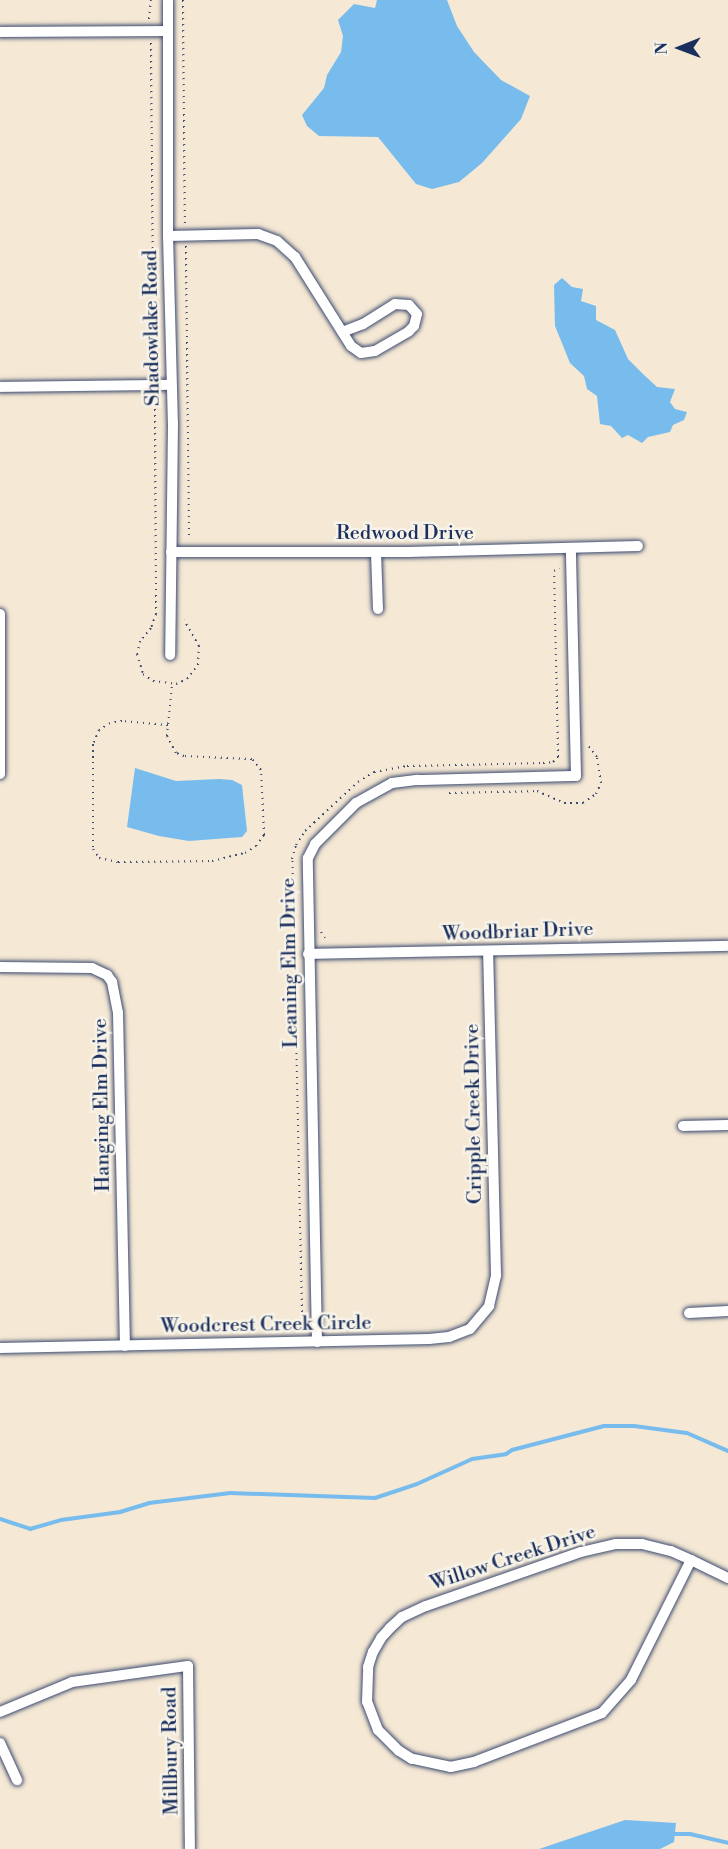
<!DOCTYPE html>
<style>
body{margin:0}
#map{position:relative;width:728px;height:1849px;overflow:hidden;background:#f5e8d4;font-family:"Libre Bodoni",serif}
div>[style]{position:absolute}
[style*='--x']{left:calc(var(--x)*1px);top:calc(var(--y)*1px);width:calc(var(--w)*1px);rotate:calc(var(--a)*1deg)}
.water>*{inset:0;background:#78bcee}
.stream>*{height:4px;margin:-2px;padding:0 2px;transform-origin:2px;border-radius:2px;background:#78bcee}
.path>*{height:2px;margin-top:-1px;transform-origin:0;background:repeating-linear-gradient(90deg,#3c4b70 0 1.5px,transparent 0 6px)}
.roads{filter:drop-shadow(0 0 2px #3c4b70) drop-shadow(0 0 2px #3c4b70)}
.minor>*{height:10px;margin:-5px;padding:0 5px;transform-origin:5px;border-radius:5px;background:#fff}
span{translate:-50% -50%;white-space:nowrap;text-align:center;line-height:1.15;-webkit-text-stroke:5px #f7f3e8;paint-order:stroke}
.street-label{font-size:20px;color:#1b2f5e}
.north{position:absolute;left:650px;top:18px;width:60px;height:60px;-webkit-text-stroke:4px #f7f3e8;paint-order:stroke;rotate:269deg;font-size:16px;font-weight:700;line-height:24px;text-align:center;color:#1b2f5e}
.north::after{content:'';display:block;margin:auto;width:21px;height:27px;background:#1b2f5e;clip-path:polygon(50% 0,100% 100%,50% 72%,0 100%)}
</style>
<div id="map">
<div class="water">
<div style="clip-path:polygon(377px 0,447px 0,457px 26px,474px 52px,501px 80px,530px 96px,521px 119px,482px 163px,459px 182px,432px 189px,416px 184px,378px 137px,319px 136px,307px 126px,302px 115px,324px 88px,327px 75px,341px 52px,343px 36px,338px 20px,354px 4px,375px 8px)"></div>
<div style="clip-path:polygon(562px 278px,572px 287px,583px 289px,581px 301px,596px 306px,596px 320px,615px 330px,628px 359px,644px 375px,657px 387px,675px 389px,670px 402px,675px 409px,687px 412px,684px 420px,673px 425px,670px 432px,648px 437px,642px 443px,628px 435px,622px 438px,611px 426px,600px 424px,597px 396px,587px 389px,584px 376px,570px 363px,555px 326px,554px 285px)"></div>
<div style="clip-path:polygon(135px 768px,176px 781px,219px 779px,232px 780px,242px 785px,247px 831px,242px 837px,189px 841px,159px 836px,127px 827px)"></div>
<div style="clip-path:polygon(625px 1820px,676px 1823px,674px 1842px,660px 1849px,539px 1849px)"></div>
</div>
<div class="stream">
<div style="--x:0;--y:1519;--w:32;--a:18"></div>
<div style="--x:30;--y:1529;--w:32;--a:-16"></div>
<div style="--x:61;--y:1520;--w:60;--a:-7.7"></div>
<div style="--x:120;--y:1512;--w:30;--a:-17"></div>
<div style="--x:149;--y:1503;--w:82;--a:-7"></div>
<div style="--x:230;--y:1493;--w:145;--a:2"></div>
<div style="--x:375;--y:1498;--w:44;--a:-18.4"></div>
<div style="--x:417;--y:1484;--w:60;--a:-24.4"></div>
<div style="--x:472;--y:1459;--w:34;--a:-8"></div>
<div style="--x:506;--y:1454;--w:7;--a:-34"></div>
<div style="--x:512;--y:1450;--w:95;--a:-14.6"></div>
<div style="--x:604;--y:1426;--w:30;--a:0"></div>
<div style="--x:634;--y:1426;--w:53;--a:7.5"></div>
<div style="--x:687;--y:1433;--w:45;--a:23.7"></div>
<div style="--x:670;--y:1834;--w:20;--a:0"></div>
<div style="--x:690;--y:1834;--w:39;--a:13"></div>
</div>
<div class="path">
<div style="--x:183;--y:0;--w:225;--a:89.5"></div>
<div style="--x:149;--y:19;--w:19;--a:-84"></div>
<div style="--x:151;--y:43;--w:330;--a:89.5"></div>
<div style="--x:186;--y:246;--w:294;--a:89.4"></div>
<div style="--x:155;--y:397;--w:217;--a:89.7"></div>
<div style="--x:156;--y:614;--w:15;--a:110"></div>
<div style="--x:151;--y:628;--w:17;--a:130"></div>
<div style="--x:140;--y:641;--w:13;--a:103"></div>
<div style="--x:137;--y:654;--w:21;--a:73"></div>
<div style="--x:143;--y:674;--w:12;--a:35"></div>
<div style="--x:153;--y:681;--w:23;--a:7"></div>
<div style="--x:176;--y:684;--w:12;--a:-24"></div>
<div style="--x:187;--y:679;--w:18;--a:-52"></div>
<div style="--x:198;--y:665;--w:19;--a:-87"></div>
<div style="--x:199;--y:646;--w:30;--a:-120"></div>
<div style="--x:168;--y:725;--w:46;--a:-175"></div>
<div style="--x:122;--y:721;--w:12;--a:171"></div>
<div style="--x:110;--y:723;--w:13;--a:148"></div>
<div style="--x:99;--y:730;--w:15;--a:113"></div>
<div style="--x:93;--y:744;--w:105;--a:90"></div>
<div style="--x:93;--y:849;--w:11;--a:56"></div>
<div style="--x:99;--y:858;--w:19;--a:12"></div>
<div style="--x:118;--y:862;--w:94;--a:-0.6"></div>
<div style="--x:212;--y:861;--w:34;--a:-14"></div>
<div style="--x:245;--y:853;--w:13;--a:-32"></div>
<div style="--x:256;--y:846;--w:14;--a:-54"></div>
<div style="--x:264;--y:835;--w:65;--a:-92.6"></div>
<div style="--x:261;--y:770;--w:14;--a:-129"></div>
<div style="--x:252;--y:759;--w:68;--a:-177.5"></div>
<div style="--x:184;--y:756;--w:9;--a:-159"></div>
<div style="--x:176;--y:753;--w:19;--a:-118"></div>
<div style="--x:167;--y:736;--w:51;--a:-84.4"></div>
<div style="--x:449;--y:793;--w:88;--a:-1.3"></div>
<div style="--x:537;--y:791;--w:30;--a:24"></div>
<div style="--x:564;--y:803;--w:19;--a:0"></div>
<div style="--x:583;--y:803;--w:16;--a:-35"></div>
<div style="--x:596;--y:794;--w:12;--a:-66"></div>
<div style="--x:601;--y:783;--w:26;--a:-99"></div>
<div style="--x:597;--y:757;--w:16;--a:-128"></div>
<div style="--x:321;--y:932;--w:7;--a:56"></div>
<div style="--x:302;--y:1318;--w:459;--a:-91.2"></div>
<div style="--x:292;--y:859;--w:15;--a:-74"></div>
<div style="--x:296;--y:845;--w:17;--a:-57"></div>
<div style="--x:305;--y:831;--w:72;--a:-42.8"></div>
<div style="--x:358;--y:782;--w:19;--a:-32"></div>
<div style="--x:374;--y:772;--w:34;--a:-10"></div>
<div style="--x:407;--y:766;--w:136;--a:-1.3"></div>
<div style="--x:543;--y:763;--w:10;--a:-6"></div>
<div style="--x:553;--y:762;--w:7;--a:-45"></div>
<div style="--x:558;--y:757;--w:186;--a:-91.2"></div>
<div style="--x:554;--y:571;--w:6;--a:-31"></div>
</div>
<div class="roads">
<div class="minor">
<div style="--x:168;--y:0;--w:236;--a:90"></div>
<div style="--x:168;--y:236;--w:188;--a:88.5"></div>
<div style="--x:173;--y:424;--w:231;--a:90.7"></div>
<div style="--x:0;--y:32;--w:168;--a:-0.3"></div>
<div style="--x:168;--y:236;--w:90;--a:-1.3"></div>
<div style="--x:258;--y:234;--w:20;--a:20"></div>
<div style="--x:277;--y:241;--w:24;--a:42"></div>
<div style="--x:295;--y:257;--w:105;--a:57.8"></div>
<div style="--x:351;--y:346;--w:12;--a:35"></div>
<div style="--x:361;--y:353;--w:14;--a:-8"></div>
<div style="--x:375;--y:351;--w:39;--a:-30"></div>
<div style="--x:409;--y:331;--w:7;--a:-45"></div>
<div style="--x:414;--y:326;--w:12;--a:-76"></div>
<div style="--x:417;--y:314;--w:12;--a:-132"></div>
<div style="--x:409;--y:305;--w:14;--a:-176"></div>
<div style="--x:395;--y:304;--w:38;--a:148"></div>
<div style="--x:363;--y:324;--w:22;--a:159"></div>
<div style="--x:0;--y:387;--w:170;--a:-0.7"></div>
<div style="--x:171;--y:552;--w:237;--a:0"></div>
<div style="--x:408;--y:552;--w:230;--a:-1.5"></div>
<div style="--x:376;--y:552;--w:57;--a:88"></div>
<div style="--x:0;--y:614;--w:160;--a:90"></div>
<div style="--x:308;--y:954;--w:420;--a:-1.1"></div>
<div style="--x:0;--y:967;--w:92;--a:0.6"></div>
<div style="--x:92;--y:968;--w:17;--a:25"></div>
<div style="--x:107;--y:975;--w:9;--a:54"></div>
<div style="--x:112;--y:982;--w:32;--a:79"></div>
<div style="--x:118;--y:1013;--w:333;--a:88.8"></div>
<div style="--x:683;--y:1126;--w:45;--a:-1.3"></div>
<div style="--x:689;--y:1313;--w:39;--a:-3"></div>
<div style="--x:317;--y:1342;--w:484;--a:-91.1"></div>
<div style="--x:308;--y:858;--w:16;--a:-63"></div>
<div style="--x:315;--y:844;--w:58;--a:-45"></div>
<div style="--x:356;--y:803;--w:41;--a:-29.1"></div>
<div style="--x:392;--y:783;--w:26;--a:-7"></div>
<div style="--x:418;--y:780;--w:158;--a:-1.5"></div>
<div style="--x:576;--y:776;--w:227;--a:-91.3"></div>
<div style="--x:0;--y:1348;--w:429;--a:-1.2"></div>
<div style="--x:429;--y:1339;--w:20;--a:-6"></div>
<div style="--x:449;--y:1337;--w:22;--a:-21"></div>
<div style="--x:470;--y:1329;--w:30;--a:-50"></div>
<div style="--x:489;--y:1306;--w:32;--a:-77"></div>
<div style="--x:496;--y:1275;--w:323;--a:-91.4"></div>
<div style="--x:691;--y:1560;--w:134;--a:116.6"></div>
<div style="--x:631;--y:1680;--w:44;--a:131.3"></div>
<div style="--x:602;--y:1713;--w:137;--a:159.1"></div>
<div style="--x:474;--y:1762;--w:24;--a:168"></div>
<div style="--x:451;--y:1767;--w:40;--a:-168"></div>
<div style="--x:412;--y:1759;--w:15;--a:-148"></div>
<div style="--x:399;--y:1751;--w:30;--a:-135"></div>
<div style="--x:378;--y:1730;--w:30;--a:-111"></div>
<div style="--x:367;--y:1702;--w:35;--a:-88"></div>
<div style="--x:368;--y:1667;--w:16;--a:-72"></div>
<div style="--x:373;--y:1652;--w:16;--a:-60"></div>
<div style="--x:381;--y:1638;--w:13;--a:-48"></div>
<div style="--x:390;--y:1628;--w:16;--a:-43"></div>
<div style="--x:402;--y:1617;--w:26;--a:-25"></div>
<div style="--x:426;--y:1606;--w:164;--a:-19.2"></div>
<div style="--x:581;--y:1552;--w:36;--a:-13"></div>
<div style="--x:616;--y:1544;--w:26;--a:0"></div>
<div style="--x:642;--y:1544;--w:30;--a:14"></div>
<div style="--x:671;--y:1551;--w:22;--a:24"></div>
<div style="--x:691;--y:1560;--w:41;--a:25.9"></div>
<div style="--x:0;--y:1712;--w:78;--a:-22.6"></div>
<div style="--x:72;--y:1682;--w:117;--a:-7.9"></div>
<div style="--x:188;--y:1666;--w:183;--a:89.4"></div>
<div style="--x:0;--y:1743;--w:41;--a:65.3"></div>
</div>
</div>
<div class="street-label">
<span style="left:152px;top:328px;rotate:-91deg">Shadowlake Road</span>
<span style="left:405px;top:533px">Redwood Drive</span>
<span style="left:518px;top:932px;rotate:-2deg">Woodbriar Drive</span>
<span style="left:290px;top:963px;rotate:-91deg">Leaning Elm Drive</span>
<span style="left:102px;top:1105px;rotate:-91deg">Hanging Elm Drive</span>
<span style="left:474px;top:1114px;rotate:-91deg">Cripple Creek Drive</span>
<span style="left:266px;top:1325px;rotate:-1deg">Woodcrest Creek Circle</span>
<span style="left:513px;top:1558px;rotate:-18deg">Willow Creek Drive</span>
<span style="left:171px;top:1751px;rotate:-91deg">Millbury Road</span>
</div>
<div class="north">N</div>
</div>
